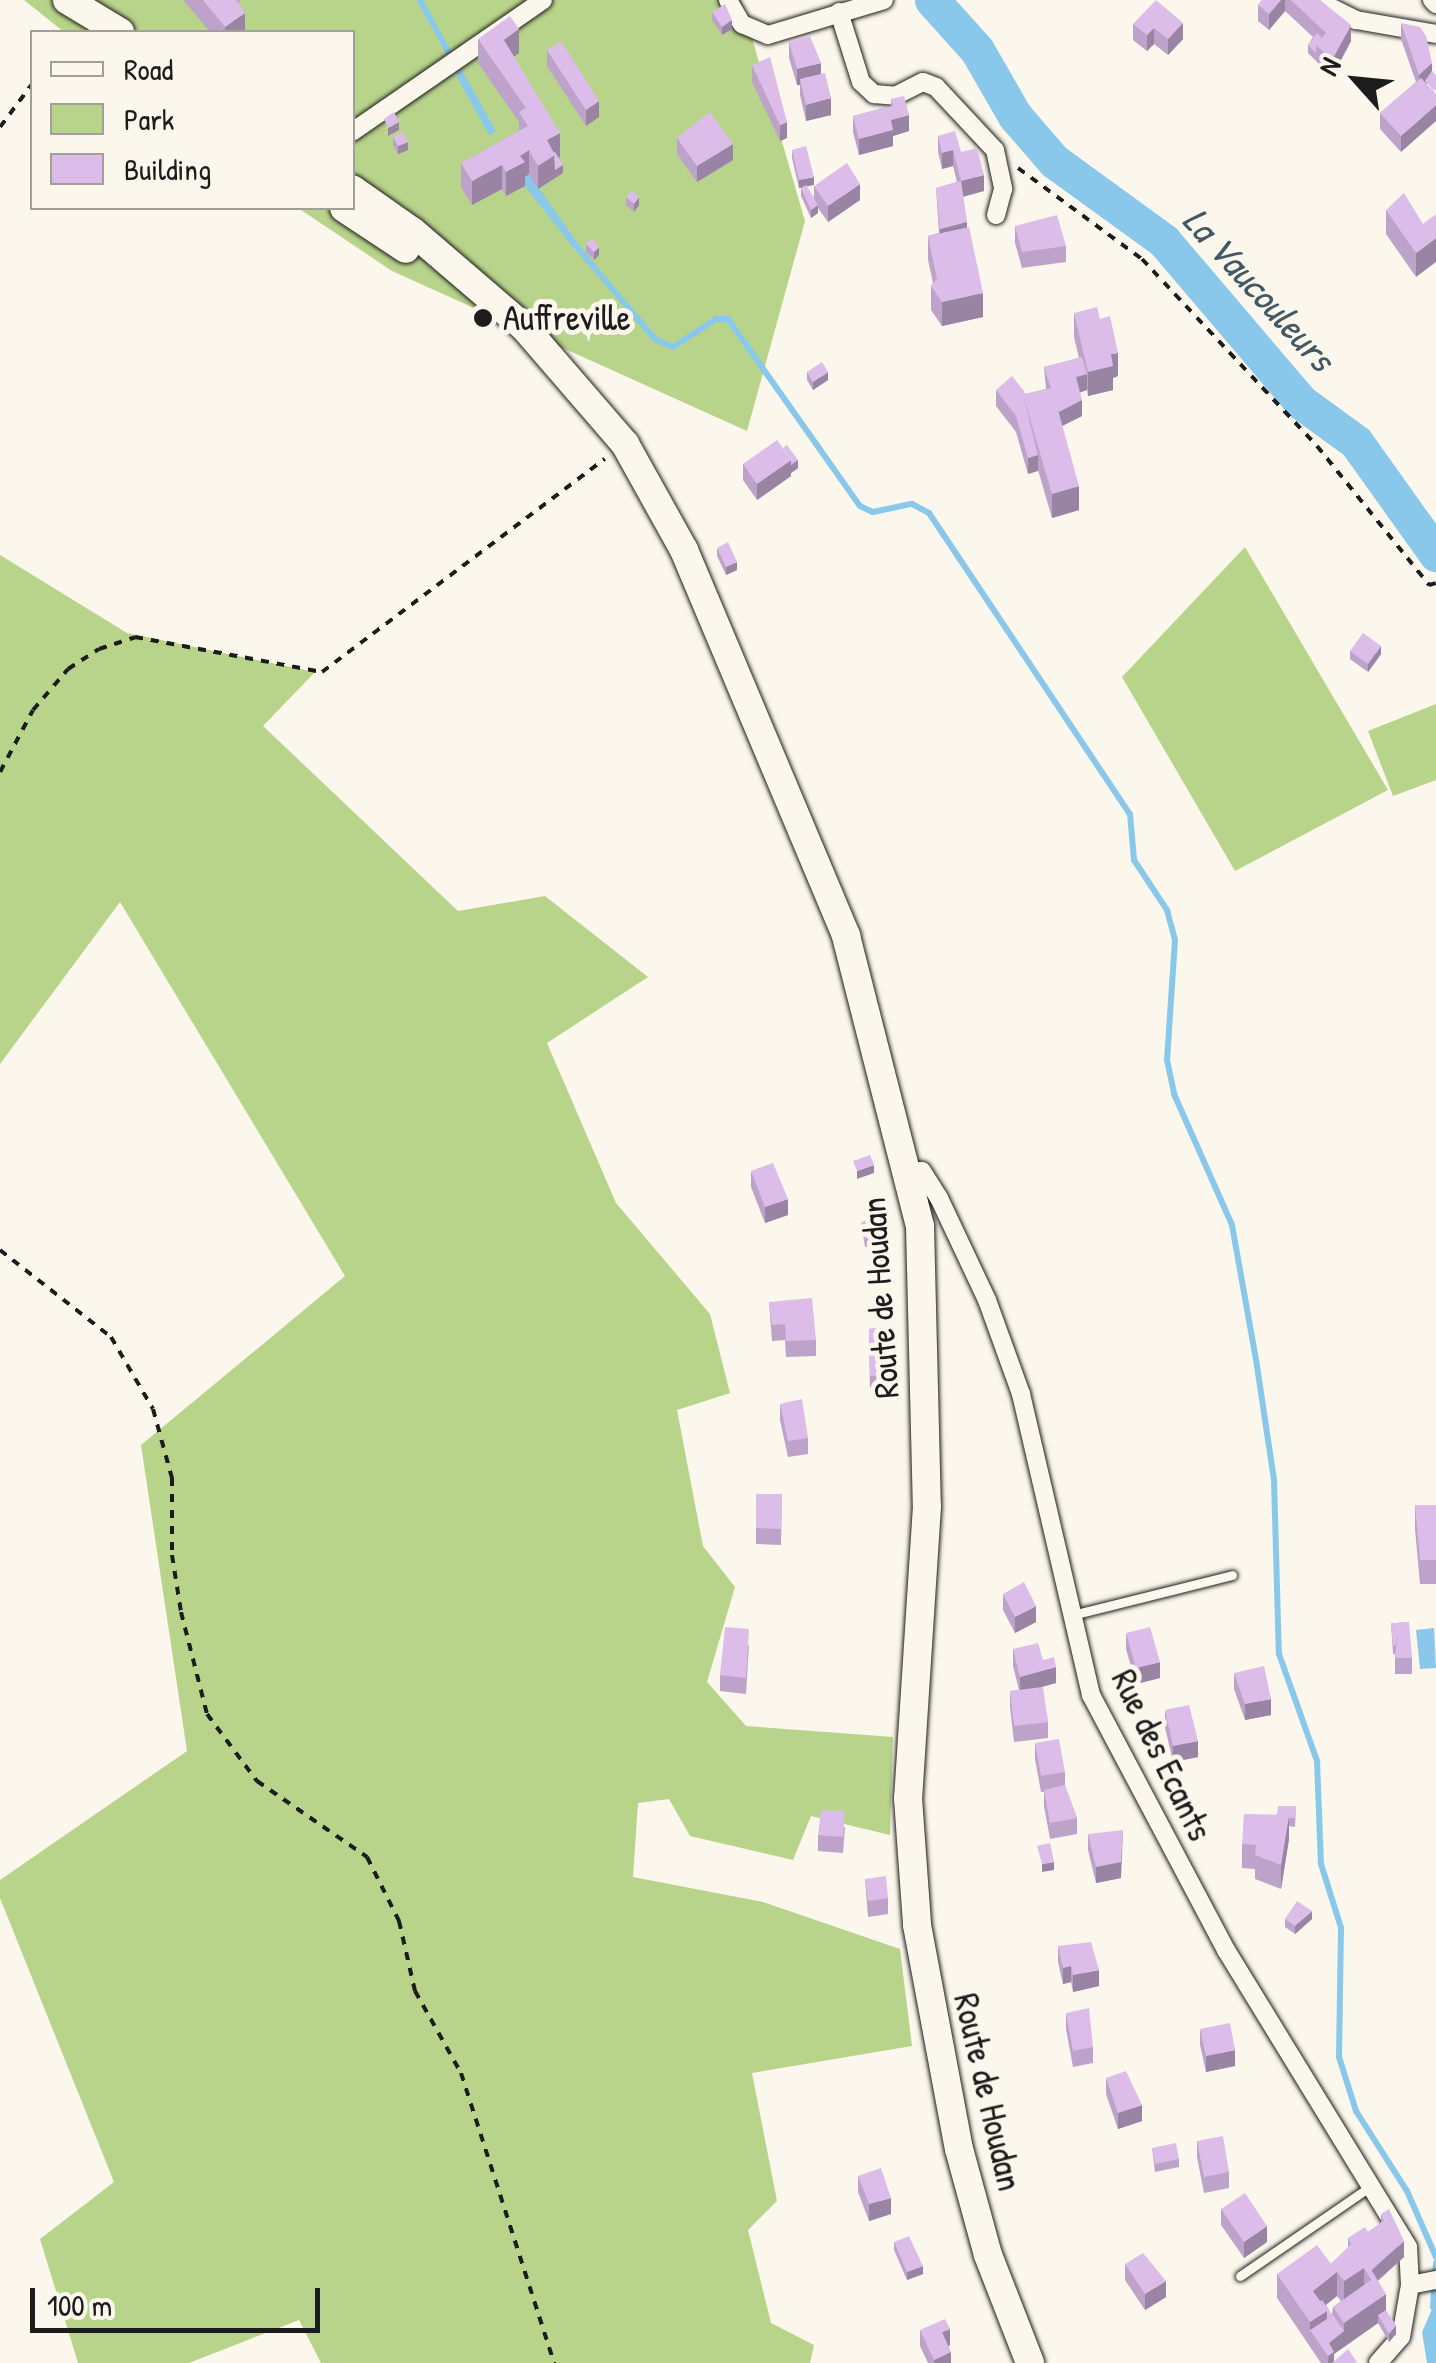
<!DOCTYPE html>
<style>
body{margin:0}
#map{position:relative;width:1436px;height:2363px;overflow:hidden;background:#fbf7ec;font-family:"Patrick Hand",sans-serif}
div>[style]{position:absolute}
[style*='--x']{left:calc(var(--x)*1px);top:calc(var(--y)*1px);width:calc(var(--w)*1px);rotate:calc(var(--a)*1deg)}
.green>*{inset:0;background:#b8d48b}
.water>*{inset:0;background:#89c8ea}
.stream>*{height:6px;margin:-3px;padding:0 3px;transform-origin:3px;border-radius:3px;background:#89c8ea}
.river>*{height:35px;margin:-17.5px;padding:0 17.5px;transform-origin:17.5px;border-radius:17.5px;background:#89c8ea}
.path>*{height:4px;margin-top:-2px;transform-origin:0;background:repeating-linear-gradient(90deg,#1c1c1c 0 8px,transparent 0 16px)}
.roads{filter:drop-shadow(0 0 2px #1c1c1c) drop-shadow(0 0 2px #1c1c1c)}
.service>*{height:9px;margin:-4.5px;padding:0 4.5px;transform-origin:4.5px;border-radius:4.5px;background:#fbf7ec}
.minor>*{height:18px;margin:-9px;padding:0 9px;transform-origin:9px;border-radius:9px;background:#fbf7ec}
.primary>*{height:28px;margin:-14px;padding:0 14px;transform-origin:14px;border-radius:14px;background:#fbf7ec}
.wall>*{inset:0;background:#bda3c9}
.shaded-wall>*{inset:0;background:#9a84a4}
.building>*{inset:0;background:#dcbdea}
.dots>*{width:28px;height:28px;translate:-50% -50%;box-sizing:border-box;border:5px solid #fbf7ec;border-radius:50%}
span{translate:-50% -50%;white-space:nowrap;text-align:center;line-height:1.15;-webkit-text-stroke:10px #fbf7ec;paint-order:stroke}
.poi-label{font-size:35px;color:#1c1c1c}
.left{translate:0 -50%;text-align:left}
.street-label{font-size:35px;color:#1c1c1c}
.water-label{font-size:38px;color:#425864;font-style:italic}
.legend{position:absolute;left:30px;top:30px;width:325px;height:180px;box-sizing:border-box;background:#fbf7ec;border:2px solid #a29f99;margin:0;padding:12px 18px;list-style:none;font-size:30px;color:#1c1c1c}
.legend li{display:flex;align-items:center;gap:20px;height:50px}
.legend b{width:50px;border:2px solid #a29f99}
.north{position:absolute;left:1306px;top:30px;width:100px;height:100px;-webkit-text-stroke:8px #fbf7ec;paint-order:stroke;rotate:297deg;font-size:28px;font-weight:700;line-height:40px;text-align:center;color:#1c1c1c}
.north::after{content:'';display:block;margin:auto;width:35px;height:45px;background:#1c1c1c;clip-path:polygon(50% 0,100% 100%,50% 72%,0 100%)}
.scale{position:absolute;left:30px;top:2288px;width:290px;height:45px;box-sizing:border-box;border:5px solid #1c1c1c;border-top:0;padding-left:12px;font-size:30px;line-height:35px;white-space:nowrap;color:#1c1c1c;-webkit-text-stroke:8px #fbf7ec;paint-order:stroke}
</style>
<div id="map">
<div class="green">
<div style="clip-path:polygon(24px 0,741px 0,805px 221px,747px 431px,392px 271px,298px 208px,352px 208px,352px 32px,64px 32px)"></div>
<div style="clip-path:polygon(1245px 547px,1388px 790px,1235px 871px,1122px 677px)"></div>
<div style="clip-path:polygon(0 555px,127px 633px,315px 672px,263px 726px,458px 911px,545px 896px,648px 977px,547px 1043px,616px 1203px,710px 1314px,730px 1393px,677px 1410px,703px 1546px,735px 1587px,707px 1682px,746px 1726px,893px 1737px,890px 1835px,811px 1816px,793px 1860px,690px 1836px,669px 1799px,638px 1803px,633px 1877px,763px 1902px,900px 1949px,912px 2046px,752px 2073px,777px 2201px,748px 2230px,771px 2323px,814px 2345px,810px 2363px,321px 2363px,299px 2320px,189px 2363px,78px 2363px,40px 2239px,114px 2182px,0 1898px,0 1880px,187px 1751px,141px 1445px,345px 1276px,120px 902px,0 1064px)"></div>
<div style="clip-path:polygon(1436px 704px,1436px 780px,1393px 796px,1368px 731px)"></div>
</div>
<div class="water">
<div style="clip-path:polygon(463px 72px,496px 131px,489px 135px,457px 77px)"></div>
<div style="clip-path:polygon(529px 174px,577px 242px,572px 246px,520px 180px)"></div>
<div style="clip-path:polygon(1434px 1628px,1436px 1668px,1420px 1669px,1416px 1630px)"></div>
<div style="clip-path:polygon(1436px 2300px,1436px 2363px,1427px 2363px,1422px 2332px)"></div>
</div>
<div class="stream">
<div style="--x:420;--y:0;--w:92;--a:61.5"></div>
<div style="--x:571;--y:240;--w:130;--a:49.7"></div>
<div style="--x:655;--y:339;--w:20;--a:24"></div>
<div style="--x:673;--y:347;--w:51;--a:-33.1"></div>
<div style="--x:716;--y:319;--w:12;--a:0"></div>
<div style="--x:728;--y:319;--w:229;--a:54.8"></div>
<div style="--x:860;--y:506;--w:14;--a:25"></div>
<div style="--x:873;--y:512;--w:40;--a:-12"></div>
<div style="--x:912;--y:504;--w:19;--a:28"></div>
<div style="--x:929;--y:513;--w:362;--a:56.3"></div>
<div style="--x:1130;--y:814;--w:46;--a:85"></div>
<div style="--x:1134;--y:860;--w:60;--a:56.6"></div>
<div style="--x:1167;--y:910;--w:31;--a:75"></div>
<div style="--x:1175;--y:940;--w:120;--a:93.8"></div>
<div style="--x:1167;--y:1060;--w:35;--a:78"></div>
<div style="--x:1174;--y:1094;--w:143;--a:66.1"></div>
<div style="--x:1232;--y:1225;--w:143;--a:79.9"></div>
<div style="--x:1257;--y:1366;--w:115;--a:81.5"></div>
<div style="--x:1274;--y:1480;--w:174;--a:88.4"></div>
<div style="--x:1279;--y:1654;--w:114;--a:70.4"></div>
<div style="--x:1317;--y:1761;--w:103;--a:87.8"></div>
<div style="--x:1321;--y:1864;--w:67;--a:72.6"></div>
<div style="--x:1341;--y:1928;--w:129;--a:90.9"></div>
<div style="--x:1339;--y:2057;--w:57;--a:72.5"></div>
<div style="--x:1356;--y:2111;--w:95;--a:57.5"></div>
<div style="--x:1407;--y:2191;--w:72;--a:66.3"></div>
<div style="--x:1433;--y:2307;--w:44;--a:-86.1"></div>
</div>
<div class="river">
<div style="--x:932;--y:0;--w:67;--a:48"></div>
<div style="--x:977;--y:50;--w:76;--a:60.1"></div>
<div style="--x:1015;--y:116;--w:60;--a:49.1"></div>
<div style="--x:1054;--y:161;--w:136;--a:36"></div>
<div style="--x:1164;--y:241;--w:211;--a:49.6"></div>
<div style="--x:1301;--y:402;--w:68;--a:36"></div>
<div style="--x:1356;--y:442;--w:138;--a:54.5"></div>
</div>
<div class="path">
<div style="--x:0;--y:127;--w:54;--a:-53.3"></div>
<div style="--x:1018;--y:168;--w:154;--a:36.3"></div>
<div style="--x:1142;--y:259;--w:256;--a:46.9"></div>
<div style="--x:1317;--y:446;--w:179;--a:51.1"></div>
<div style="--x:1429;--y:585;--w:7;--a:-16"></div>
<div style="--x:0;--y:772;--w:70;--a:-62"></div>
<div style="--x:33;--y:710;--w:54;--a:-49.5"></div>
<div style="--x:68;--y:669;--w:37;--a:-33"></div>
<div style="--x:99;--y:649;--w:38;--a:-18"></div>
<div style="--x:135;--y:637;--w:190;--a:10.6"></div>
<div style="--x:322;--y:672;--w:354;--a:-37"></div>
<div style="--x:0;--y:1250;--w:141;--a:38.1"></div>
<div style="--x:111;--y:1337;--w:83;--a:59.7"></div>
<div style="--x:153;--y:1409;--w:72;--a:74.6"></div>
<div style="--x:172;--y:1478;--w:77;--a:90"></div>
<div style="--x:172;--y:1555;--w:58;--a:81"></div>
<div style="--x:181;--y:1612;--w:105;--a:75.7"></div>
<div style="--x:207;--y:1714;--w:84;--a:53.3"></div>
<div style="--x:257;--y:1781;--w:134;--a:34.6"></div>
<div style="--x:367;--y:1857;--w:72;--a:63.4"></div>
<div style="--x:399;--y:1921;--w:72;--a:77.1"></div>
<div style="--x:415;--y:1991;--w:94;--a:60.7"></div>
<div style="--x:461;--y:2073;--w:305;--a:72.2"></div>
</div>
<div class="roads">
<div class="service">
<div style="--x:1072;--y:1615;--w:165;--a:-14"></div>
<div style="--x:1240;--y:2276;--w:159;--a:-34.5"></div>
</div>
<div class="minor">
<div style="--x:728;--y:0;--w:28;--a:60"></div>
<div style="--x:742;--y:24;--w:28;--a:23"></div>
<div style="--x:768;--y:35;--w:121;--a:-16.8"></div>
<div style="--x:1316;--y:0;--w:45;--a:26.6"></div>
<div style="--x:1356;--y:20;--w:81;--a:9.9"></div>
<div style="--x:1432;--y:0;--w:6;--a:45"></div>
<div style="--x:839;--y:12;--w:73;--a:72.6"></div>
<div style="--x:861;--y:82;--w:18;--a:43"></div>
<div style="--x:874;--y:94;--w:21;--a:5"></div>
<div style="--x:895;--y:96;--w:31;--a:-27"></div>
<div style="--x:923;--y:82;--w:14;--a:21"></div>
<div style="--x:936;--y:87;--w:86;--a:46.9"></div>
<div style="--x:995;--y:150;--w:40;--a:78"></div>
<div style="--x:1003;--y:189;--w:27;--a:105"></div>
<div style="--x:352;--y:132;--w:232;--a:-34.6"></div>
<div style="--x:909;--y:1173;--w:13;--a:-9"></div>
<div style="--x:922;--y:1171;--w:32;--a:58"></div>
<div style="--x:939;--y:1198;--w:113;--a:64.8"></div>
<div style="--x:987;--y:1300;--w:100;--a:70.1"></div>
<div style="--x:1021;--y:1394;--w:309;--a:76.9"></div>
<div style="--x:1091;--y:1695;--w:289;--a:62.1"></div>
<div style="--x:1226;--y:1950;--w:348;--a:58.5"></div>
<div style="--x:1408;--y:2247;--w:38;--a:87"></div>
<div style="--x:1378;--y:2363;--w:35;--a:-49"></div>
<div style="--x:1401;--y:2337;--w:53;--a:-80.2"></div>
<div style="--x:1410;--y:2285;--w:26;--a:-11"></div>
</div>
<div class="primary">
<div style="--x:67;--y:0;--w:62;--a:31.1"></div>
<div style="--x:352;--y:189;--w:73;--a:35"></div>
<div style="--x:412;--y:231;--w:148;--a:40.6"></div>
<div style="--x:524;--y:327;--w:155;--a:49.2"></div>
<div style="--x:625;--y:444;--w:121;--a:60.9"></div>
<div style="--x:684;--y:550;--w:419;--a:67.2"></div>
<div style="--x:846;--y:936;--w:299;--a:75.7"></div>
<div style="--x:920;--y:1226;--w:280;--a:88.6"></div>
<div style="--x:927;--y:1506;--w:293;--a:93.7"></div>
<div style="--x:908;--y:1798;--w:127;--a:85.9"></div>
<div style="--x:917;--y:1925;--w:228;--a:79.4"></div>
<div style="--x:959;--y:2149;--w:110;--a:74.7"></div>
<div style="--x:988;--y:2255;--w:116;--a:68.7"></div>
<div style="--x:344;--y:208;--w:74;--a:33.5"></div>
</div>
</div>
<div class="wall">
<div style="clip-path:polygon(183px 0,241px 0,238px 3px,245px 32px,210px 32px)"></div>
<div style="clip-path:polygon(1262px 0,1320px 0,1351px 41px,1332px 77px,1308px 53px,1308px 45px,1313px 37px,1285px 11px,1269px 30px,1258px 21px,1258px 5px)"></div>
<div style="clip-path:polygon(712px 12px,732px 29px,722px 35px,712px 20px)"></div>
<div style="clip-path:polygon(1183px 23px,1183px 39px,1168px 55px,1154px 44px,1147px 51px,1133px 40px,1133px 24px)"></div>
<div style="clip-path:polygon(1401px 23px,1432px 63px,1401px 152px,1380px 129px,1380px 113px,1416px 82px,1401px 39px)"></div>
<div style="clip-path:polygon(478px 39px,519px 53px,514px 57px,560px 157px,563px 173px,538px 189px,529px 174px,525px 177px,525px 186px,506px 196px,502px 189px,472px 205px,461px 187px,461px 163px,519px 131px,519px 122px,478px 63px)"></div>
<div style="clip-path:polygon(789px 42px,821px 74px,831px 115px,806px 121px,800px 95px,800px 85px,797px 85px,789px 58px)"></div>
<div style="clip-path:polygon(547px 50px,599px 117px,586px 126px,547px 66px)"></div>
<div style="clip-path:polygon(752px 65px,787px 138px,780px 141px,752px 82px)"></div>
<div style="clip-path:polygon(891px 99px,909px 131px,893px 136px,893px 146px,859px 155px,853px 132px,853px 116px,891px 106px)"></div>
<div style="clip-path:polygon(938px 136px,961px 152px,984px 191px,963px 197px,967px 227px,983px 317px,942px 326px,931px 310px,931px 286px,933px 283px,928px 260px,928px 236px,939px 233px,936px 188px,957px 182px,953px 166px,942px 169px,938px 152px)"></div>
<div style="clip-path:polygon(393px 137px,408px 150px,398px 154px,393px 145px)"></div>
<div style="clip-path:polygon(677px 138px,733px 160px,697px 182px,677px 154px)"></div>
<div style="clip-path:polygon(792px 150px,807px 187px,814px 198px,814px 186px,860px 200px,828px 222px,818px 208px,818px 213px,811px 218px,801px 196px,801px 188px,799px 188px,792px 158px)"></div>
<div style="clip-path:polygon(626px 197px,639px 205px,634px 212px,626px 205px)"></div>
<div style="clip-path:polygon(1386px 210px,1423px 224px,1416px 277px,1386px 234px)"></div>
<div style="clip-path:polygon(1015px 226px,1066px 246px,1066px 262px,1022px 268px,1015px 243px)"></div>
<div style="clip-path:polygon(586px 244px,599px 255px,594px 260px,586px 252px)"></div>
<div style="clip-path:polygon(1074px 313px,1100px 319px,1118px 376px,1113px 378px,1113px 390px,1088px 396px,1087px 390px,1080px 392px,1082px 416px,1062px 426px,1079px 510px,1052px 518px,1038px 470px,1028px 474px,1016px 432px,996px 406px,996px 390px,1025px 394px,1046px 389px,1044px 367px,1079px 358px,1074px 337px)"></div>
<div style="clip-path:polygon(807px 372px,828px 380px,813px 390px,807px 380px)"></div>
<div style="clip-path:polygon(743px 464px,798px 468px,791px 473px,791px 476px,757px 500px,743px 480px)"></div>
<div style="clip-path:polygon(717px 548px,737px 570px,726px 575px,717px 556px)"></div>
<div style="clip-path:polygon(1350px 651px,1381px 654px,1368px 672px,1350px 659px)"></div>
<div style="clip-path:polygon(751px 1171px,788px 1215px,765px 1223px,751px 1187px)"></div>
<div style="clip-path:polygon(861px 1222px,883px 1235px,883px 1244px,865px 1247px)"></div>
<div style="clip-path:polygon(769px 1302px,816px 1340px,816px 1356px,786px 1357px,785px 1340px,772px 1341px)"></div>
<div style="clip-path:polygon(889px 1326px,890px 1391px,870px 1393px,869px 1329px)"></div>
<div style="clip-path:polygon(780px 1404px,808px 1438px,808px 1454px,788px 1457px,780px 1420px)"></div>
<div style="clip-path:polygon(756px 1494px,782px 1494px,781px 1545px,756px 1544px)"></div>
<div style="clip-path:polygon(1415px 1505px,1436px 1505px,1436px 1584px,1420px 1584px,1415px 1529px)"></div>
<div style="clip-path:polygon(1003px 1594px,1036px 1622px,1015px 1633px,1003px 1610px)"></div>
<div style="clip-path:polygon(1391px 1623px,1412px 1658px,1412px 1674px,1395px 1674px,1395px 1654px,1393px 1654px)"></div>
<div style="clip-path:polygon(1126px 1633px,1160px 1678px,1136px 1684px,1126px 1649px)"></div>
<div style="clip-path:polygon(749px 1645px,746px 1694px,720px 1691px,720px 1675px)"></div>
<div style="clip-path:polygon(1013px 1649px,1043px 1660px,1056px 1683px,1041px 1687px,1048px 1722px,1048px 1738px,1014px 1742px,1010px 1707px,1010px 1691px,1019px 1690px,1013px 1666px)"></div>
<div style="clip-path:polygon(1234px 1673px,1271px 1715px,1245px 1720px,1234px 1689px)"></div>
<div style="clip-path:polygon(1165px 1710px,1198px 1757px,1173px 1762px,1165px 1727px)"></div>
<div style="clip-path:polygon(1035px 1743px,1065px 1772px,1065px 1786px,1077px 1818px,1077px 1834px,1050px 1839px,1044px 1806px,1044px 1792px,1041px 1792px,1035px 1759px)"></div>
<div style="clip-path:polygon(1296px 1806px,1295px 1827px,1289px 1826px,1289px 1839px,1281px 1889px,1255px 1879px,1255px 1869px,1242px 1868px,1242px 1844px,1277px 1815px)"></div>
<div style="clip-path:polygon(845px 1827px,843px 1853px,818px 1851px,818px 1835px)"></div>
<div style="clip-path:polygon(1088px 1834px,1121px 1878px,1096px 1883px,1088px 1850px)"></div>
<div style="clip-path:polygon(865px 1879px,888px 1898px,888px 1914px,868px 1917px)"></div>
<div style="clip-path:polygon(1285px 1919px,1312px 1919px,1295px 1934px,1285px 1927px)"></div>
<div style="clip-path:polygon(1058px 1946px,1099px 1986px,1073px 1992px,1071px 1982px,1063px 1984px,1058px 1962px)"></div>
<div style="clip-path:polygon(1066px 2013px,1093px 2047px,1093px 2063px,1073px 2067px,1066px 2029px)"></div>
<div style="clip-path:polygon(1200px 2029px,1235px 2066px,1206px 2072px,1200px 2045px)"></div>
<div style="clip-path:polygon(1106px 2078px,1142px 2121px,1118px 2129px,1106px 2094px)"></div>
<div style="clip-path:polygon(1197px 2141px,1229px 2172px,1229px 2188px,1204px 2193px,1197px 2157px)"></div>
<div style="clip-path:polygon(1152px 2148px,1179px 2159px,1179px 2167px,1155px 2172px)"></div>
<div style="clip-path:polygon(858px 2176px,891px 2214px,869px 2221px,858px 2192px)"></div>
<div style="clip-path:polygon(1221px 2209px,1267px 2242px,1244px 2258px,1221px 2225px)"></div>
<div style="clip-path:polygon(evenodd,1381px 2214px,1404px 2257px,1378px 2281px,1386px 2310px,1396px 2334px,1389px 2342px,1378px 2323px,1334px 2354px,1334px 2361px,1357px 2363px,1321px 2363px,1277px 2298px,1277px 2274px,1331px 2264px,1348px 2248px,1348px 2238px,1368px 2232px,1381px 2223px,1381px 2214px,1337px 2296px,1341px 2301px,1333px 2307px,1332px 2315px,1326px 2305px,1337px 2296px)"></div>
<div style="clip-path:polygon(894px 2242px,923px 2274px,907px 2280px,894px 2250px)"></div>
<div style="clip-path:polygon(1125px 2264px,1166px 2297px,1145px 2310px,1125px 2280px)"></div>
<div style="clip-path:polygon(920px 2330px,950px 2345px,949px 2346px,951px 2363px,928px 2363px,920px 2346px)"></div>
</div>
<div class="shaded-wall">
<div style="clip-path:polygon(1281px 0,1285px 0,1285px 11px,1269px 30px,1269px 14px)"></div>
<div style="clip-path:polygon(245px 13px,245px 32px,225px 32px,225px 27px)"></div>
<div style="clip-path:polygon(732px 20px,732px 29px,722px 35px,722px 27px)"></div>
<div style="clip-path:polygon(1183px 23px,1183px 39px,1168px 55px,1168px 39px)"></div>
<div style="clip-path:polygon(1351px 25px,1351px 41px,1332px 77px,1332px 60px)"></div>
<div style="clip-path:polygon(1154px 28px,1154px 44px,1147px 51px,1147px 35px)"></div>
<div style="clip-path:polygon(519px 29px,519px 53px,504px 64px,504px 40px)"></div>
<div style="clip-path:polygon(821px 63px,821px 79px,800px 79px,800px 85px,797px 85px,797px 69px)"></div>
<div style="clip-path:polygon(1432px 63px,1432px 79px,1419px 91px,1419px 75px)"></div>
<div style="clip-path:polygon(831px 98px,831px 115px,806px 121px,806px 105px)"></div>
<div style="clip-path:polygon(599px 101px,599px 117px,586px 126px,586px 110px)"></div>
<div style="clip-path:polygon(1436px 105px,1436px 121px,1401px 152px,1401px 136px)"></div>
<div style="clip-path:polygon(909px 115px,909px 131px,893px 136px,893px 146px,859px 155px,859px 139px,891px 120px)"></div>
<div style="clip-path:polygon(399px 122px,399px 130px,388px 136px,388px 128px)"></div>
<div style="clip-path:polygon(787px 122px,787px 138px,780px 141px,780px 125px)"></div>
<div style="clip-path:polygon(560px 133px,560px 157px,555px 159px,563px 165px,563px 173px,538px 189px,538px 166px,547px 140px)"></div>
<div style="clip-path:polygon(408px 142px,408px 150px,398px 154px,398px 146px)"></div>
<div style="clip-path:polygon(733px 144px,733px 160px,697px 182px,697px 166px)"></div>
<div style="clip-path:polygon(529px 150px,529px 174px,525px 177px,525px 186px,506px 196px,506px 172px,520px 156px)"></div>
<div style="clip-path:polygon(953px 150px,953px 166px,942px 169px,942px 153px)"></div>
<div style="clip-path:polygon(502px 165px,502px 189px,472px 205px,472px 181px)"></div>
<div style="clip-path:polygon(984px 175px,984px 191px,961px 197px,961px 181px)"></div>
<div style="clip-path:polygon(814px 177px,814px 185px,799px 188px,799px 180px)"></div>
<div style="clip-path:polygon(860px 184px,860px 200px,828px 222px,828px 206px)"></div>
<div style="clip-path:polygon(639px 197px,639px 205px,634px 212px,634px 204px)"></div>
<div style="clip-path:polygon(818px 205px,818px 213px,811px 218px,811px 210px)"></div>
<div style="clip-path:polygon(967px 222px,967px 238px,940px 245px,940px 229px)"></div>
<div style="clip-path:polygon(1436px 238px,1436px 262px,1416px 277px,1416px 253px)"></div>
<div style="clip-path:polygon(599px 247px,599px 255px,594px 260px,594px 252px)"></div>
<div style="clip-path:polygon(983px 293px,983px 317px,942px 326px,942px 302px)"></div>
<div style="clip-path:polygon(1118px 353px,1118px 376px,1113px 378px,1113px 390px,1088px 396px,1088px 372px,1111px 354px)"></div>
<div style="clip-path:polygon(828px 372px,828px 380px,813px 390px,813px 382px)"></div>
<div style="clip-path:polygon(1087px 374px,1087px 390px,1076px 394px,1076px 377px)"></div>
<div style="clip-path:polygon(1082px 400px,1082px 416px,1056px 429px,1056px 413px)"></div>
<div style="clip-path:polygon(1038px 455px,1038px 471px,1028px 474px,1028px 458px)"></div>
<div style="clip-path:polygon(791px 460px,798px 460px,798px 468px,791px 473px,791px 476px,757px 500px,757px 484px)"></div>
<div style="clip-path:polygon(1079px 486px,1079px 510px,1052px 518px,1052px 494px)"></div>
<div style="clip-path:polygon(737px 562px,737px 570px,726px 575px,726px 567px)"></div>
<div style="clip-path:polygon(1381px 646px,1381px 654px,1368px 672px,1368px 664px)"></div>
<div style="clip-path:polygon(874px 1165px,874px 1173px,857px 1179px,857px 1171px)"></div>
<div style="clip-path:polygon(788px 1199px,788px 1215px,765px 1223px,765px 1207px)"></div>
<div style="clip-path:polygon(1036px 1606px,1036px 1622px,1015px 1633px,1015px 1617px)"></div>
<div style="clip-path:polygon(1160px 1662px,1160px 1678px,1136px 1684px,1136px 1668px)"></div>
<div style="clip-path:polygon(1056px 1667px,1056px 1683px,1020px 1693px,1020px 1677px)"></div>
<div style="clip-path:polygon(1271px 1699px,1271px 1715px,1245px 1720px,1245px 1704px)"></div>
<div style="clip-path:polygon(1198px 1741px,1198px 1757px,1173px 1762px,1173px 1746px)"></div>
<div style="clip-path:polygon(1289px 1815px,1289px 1839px,1281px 1889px,1281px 1865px)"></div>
<div style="clip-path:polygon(1123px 1830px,1121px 1878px,1096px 1883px,1096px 1867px)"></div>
<div style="clip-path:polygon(1054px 1862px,1054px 1870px,1042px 1872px,1042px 1864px)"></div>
<div style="clip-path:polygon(1312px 1911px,1312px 1919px,1295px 1934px,1295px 1926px)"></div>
<div style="clip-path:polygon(1071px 1966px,1071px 1982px,1063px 1984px,1063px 1968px)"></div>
<div style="clip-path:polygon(1099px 1970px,1099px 1986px,1073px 1992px,1073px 1975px)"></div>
<div style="clip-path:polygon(1235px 2050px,1235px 2066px,1206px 2072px,1206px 2056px)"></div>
<div style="clip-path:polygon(1142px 2105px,1142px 2121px,1118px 2129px,1118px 2113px)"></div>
<div style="clip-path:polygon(891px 2198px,891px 2214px,869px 2221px,869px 2204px)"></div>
<div style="clip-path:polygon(1267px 2226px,1267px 2242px,1244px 2258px,1244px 2242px)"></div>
<div style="clip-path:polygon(1404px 2241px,1404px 2257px,1371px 2286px,1369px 2273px)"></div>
<div style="clip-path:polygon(923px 2266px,923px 2274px,907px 2280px,907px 2272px)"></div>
<div style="clip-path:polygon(1364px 2268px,1364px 2292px,1344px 2305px,1344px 2281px)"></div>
<div style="clip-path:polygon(1337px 2272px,1337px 2296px,1317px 2312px,1313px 2291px)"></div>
<div style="clip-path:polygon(1166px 2281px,1166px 2297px,1145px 2310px,1145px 2294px)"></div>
<div style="clip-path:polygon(1386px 2294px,1386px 2318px,1378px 2315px,1378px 2323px,1344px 2347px,1344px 2323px)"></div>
<div style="clip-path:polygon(1327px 2311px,1333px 2331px,1310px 2330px,1310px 2346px,1310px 2322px)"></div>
<div style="clip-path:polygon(1396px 2325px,1396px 2334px,1389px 2342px,1389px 2334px)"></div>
<div style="clip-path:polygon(950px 2329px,950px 2345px,942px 2348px,942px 2332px)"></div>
<div style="clip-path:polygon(1344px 2331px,1344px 2347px,1334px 2354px,1334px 2363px,1328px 2363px,1329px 2343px)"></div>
<div style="clip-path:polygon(951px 2352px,951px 2363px,934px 2363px,934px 2360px)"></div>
</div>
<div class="building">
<div style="clip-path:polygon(203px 0,236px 0,245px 13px,225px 27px)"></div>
<div style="clip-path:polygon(1156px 0,1183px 23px,1168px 39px,1154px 28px,1147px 35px,1133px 24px)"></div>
<div style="clip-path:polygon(1262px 0,1281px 0,1269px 14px,1258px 5px)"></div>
<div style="clip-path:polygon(1291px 0,1320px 0,1351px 25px,1332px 60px,1316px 45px,1326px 33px)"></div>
<div style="clip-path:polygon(725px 4px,732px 20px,722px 27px,712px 12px)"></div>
<div style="clip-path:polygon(510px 16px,519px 29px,504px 40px,560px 133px,547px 140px,555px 155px,538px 166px,529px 150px,520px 156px,525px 162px,506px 172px,502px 165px,472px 181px,461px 163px,528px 126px,519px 112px,526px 108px,478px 39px)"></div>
<div style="clip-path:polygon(1401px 23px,1420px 27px,1426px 36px,1432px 63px,1419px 75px)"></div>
<div style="clip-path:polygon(1317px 33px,1322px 38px,1316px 45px,1316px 53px,1308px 45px)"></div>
<div style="clip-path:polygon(810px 36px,821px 63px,797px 69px,789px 42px)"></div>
<div style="clip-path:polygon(561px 41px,599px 101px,586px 110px,547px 50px)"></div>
<div style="clip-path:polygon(770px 57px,787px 122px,780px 125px,752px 65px)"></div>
<div style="clip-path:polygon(1432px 71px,1436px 75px,1436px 89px,1434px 91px,1425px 81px)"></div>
<div style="clip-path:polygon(825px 73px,831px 98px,806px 105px,800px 79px)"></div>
<div style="clip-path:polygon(1421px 78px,1436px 94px,1436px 105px,1401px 136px,1380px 113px)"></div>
<div style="clip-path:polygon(904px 96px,909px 115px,891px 120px,893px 130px,859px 139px,853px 116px,893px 106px,891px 99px)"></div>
<div style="clip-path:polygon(394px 112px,399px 122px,388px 128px,384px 119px)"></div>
<div style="clip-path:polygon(710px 112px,733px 144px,697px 166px,677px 138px)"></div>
<div style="clip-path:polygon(955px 131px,961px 152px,977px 148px,984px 175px,961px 181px,967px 222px,940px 229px,936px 188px,961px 181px,953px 150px,942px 153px,938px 136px)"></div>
<div style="clip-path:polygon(403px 132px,408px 142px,398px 146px,393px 137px)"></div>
<div style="clip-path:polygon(806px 146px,814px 177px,799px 180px,792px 150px)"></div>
<div style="clip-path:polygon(554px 152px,555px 152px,563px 165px,555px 170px)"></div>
<div style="clip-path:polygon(847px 163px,860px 184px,828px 206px,814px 186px)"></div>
<div style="clip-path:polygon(806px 185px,818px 205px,811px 210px,801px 188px)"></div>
<div style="clip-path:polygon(632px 190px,639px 197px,634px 204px,626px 197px)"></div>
<div style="clip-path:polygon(1404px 193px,1423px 224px,1436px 214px,1436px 238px,1416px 253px,1386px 210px)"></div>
<div style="clip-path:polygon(1057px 215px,1066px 246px,1022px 252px,1015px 226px)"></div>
<div style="clip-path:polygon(969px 227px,983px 293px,942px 302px,931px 286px,937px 279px,928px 236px)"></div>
<div style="clip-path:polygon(592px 238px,599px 247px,594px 252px,586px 244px)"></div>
<div style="clip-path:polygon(1097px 307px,1100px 319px,1110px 316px,1118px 353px,1111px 354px,1113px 366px,1088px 372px,1074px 313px)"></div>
<div style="clip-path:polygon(1082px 357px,1087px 374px,1076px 377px,1082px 400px,1059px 412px,1044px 367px)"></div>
<div style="clip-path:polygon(822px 362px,828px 372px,813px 382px,807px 372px)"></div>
<div style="clip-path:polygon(1012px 376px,1024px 391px,1025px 394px,1023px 395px,1038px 455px,1028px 458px,1016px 416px,996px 390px)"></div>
<div style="clip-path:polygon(1052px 388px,1079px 486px,1052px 494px,1023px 395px)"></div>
<div style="clip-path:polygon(777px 440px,791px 460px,757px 484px,743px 464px)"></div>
<div style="clip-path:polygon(787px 445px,798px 460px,791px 465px,791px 460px,783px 448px)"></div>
<div style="clip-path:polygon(728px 542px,737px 562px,726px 567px,717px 548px)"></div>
<div style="clip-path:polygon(1363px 633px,1381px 646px,1368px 664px,1350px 651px)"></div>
<div style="clip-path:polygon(870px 1155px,874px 1165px,857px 1171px,853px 1161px)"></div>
<div style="clip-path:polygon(773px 1163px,788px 1199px,765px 1207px,751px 1171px)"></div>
<div style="clip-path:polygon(880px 1218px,883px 1235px,865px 1239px,861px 1222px)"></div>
<div style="clip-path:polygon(812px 1298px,816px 1340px,786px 1341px,785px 1324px,772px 1325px,769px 1302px)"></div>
<div style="clip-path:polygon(889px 1326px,890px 1375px,870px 1376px,869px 1329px)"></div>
<div style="clip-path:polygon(802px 1399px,808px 1438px,788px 1441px,780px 1404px)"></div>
<div style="clip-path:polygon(756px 1494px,782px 1494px,781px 1529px,756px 1528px)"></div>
<div style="clip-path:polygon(1415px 1505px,1436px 1505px,1436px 1560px,1420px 1560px)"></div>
<div style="clip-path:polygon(1024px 1582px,1036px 1606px,1015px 1617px,1003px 1594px)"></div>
<div style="clip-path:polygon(1399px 1622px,1409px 1622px,1412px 1658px,1395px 1658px)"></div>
<div style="clip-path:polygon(1391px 1623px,1399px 1623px,1396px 1645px,1393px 1646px)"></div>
<div style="clip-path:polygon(725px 1627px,749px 1629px,746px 1678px,720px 1675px)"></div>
<div style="clip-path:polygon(1150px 1627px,1160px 1662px,1136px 1668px,1126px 1633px)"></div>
<div style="clip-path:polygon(1038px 1643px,1043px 1660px,1054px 1657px,1056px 1667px,1020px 1677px,1013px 1649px)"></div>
<div style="clip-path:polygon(1264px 1666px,1271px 1699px,1245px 1704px,1234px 1673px)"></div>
<div style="clip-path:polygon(1043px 1687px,1048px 1722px,1014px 1726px,1010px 1691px)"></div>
<div style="clip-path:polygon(1189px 1705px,1198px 1741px,1173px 1746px,1165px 1710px)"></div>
<div style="clip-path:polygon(1059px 1739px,1065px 1772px,1041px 1776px,1035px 1743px)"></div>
<div style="clip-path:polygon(1065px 1785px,1077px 1818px,1050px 1823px,1044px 1790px)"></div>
<div style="clip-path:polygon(1278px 1806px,1296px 1806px,1295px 1818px,1288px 1818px,1289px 1815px,1277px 1815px)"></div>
<div style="clip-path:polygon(821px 1810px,845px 1811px,843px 1837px,818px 1835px)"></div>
<div style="clip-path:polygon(1244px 1814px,1289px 1815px,1281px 1865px,1255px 1855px,1256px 1845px,1242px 1844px)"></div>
<div style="clip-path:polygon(1123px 1830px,1121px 1862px,1096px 1867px,1088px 1834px)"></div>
<div style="clip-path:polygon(1050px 1843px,1054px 1862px,1042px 1864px,1037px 1846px)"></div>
<div style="clip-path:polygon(886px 1876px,888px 1898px,868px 1901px,865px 1879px)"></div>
<div style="clip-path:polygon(1297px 1901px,1312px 1911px,1295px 1926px,1285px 1919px)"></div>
<div style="clip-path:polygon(1091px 1942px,1099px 1970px,1073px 1975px,1071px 1966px,1063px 1968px,1058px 1946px)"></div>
<div style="clip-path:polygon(1089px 2008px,1093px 2047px,1073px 2051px,1066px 2013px)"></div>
<div style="clip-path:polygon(1230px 2023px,1235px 2050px,1206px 2056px,1200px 2029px)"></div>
<div style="clip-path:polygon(1126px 2071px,1142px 2105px,1118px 2113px,1106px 2078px)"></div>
<div style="clip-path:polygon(1223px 2136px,1229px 2172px,1204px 2177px,1197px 2141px)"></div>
<div style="clip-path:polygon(1176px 2143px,1179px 2159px,1155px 2164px,1152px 2148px)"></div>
<div style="clip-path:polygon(881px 2168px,891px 2198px,869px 2204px,858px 2176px)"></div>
<div style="clip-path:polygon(1245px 2193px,1267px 2226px,1244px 2242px,1221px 2209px)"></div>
<div style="clip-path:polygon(1389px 2209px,1404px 2241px,1371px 2270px,1354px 2241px,1351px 2244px,1348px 2238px,1365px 2227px,1368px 2232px,1385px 2220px,1381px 2214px)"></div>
<div style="clip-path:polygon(909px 2236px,923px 2266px,907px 2272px,894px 2242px)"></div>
<div style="clip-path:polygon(1354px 2241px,1386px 2294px,1344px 2323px,1333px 2307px,1371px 2280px,1364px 2268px,1344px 2281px,1337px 2272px,1313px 2291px,1327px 2311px,1310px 2322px,1277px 2274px,1317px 2245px,1331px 2264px)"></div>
<div style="clip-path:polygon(1143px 2253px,1166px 2281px,1145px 2294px,1125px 2264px)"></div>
<div style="clip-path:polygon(1322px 2300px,1332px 2315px,1327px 2319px,1327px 2311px,1320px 2301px)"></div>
<div style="clip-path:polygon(1386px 2310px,1396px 2325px,1389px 2334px,1378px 2315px)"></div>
<div style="clip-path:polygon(1333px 2315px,1344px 2331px,1329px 2343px,1334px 2352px,1328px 2356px,1310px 2330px)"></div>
<div style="clip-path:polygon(945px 2319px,950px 2329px,942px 2332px,951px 2352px,934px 2360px,920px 2330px)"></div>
<div style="clip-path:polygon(1348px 2349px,1357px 2362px,1355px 2363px,1332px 2363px)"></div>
</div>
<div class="dots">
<div style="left:483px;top:318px;background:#1c1c1c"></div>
</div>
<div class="poi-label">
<span class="left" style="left:503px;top:318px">Auffreville</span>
</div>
<div class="street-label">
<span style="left:880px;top:1298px;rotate:-94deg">Route de Houdan</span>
<span style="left:1162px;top:1755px;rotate:64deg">Rue des Ecants</span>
<span style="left:988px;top:2092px;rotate:77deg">Route de Houdan</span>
</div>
<div class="water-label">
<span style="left:1259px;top:289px;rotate:48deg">La Vaucouleurs</span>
</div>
<ul class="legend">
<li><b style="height:12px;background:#fbf7ec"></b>Road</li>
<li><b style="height:28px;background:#b8d48b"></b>Park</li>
<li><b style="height:28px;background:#dcbdea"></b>Building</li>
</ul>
<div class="north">N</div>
<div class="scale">100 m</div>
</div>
